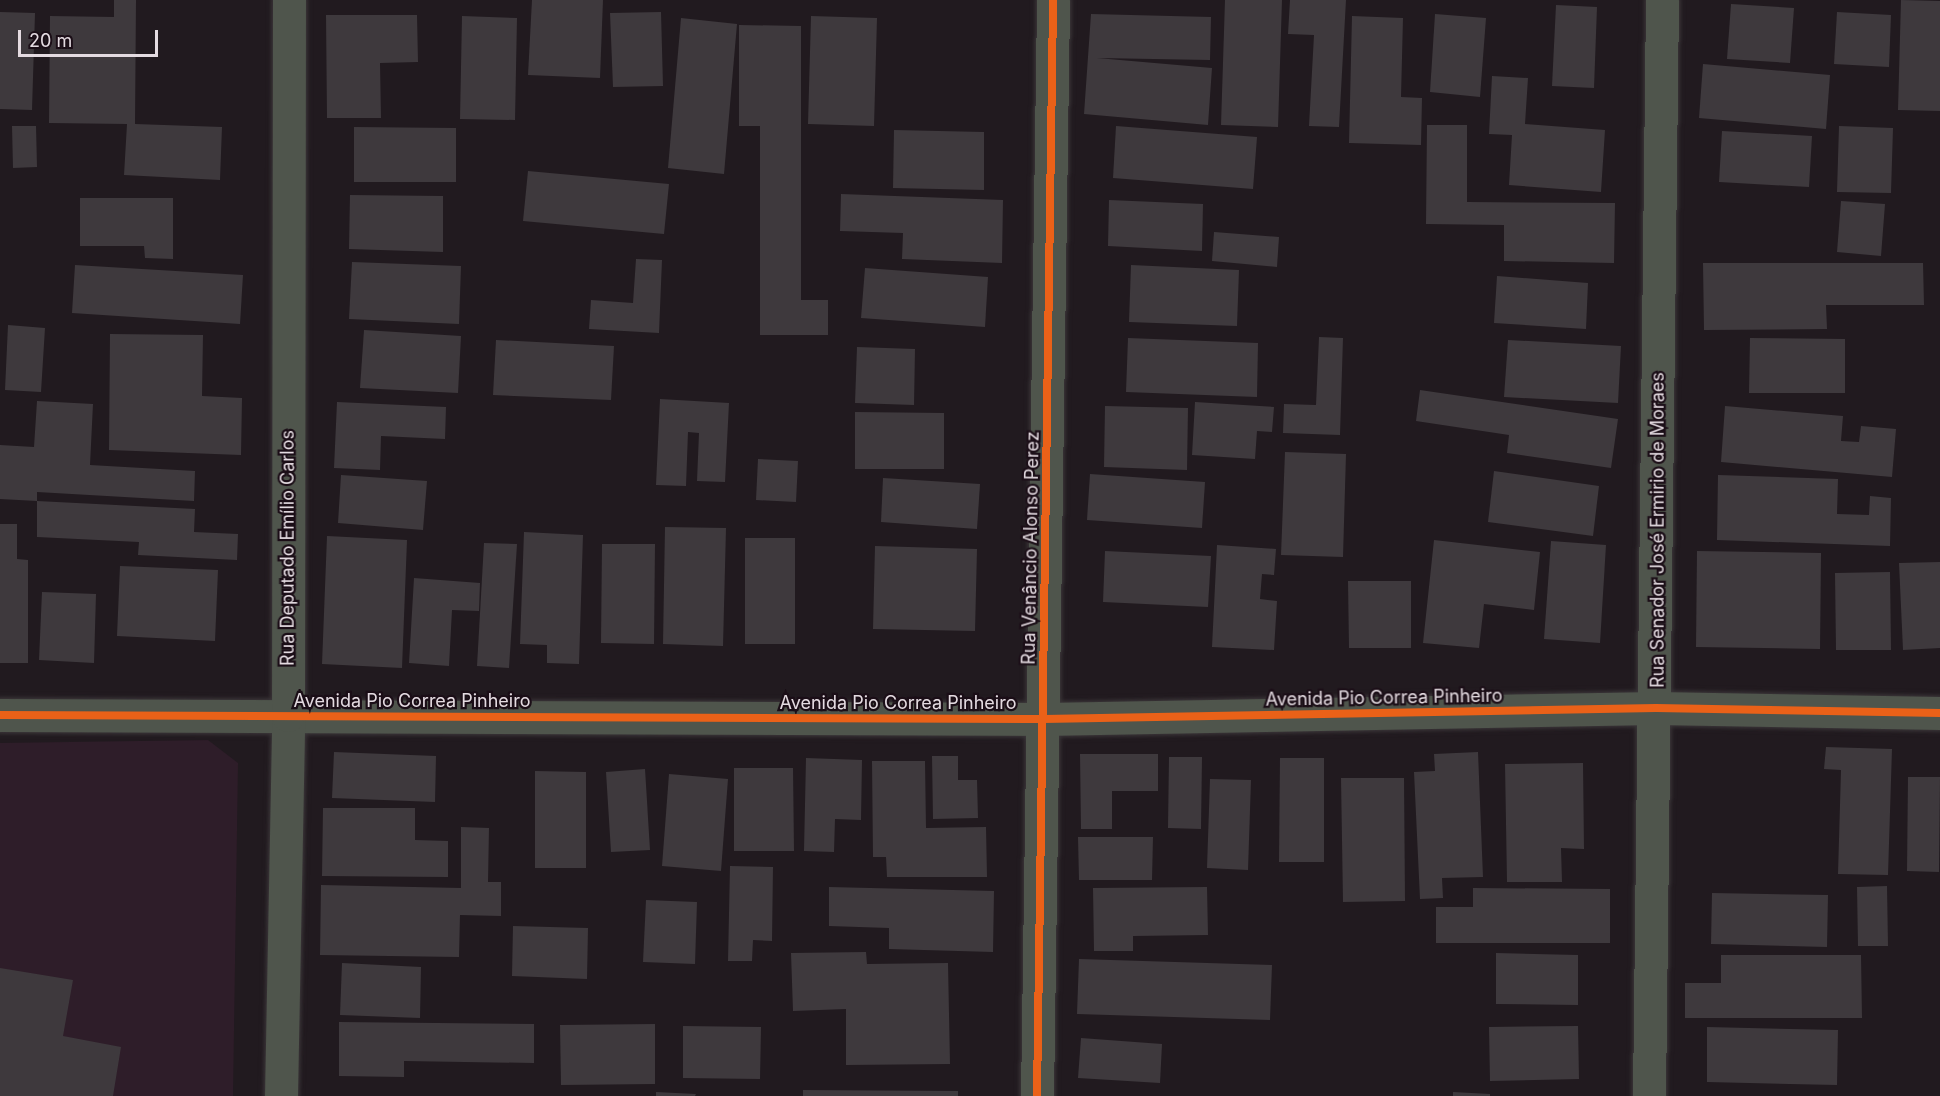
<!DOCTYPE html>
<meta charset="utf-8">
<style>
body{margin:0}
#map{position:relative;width:1940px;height:1096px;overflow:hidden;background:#211a1f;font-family:Inter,sans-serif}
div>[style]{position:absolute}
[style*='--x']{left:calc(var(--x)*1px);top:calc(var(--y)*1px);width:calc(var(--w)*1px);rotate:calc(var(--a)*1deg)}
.built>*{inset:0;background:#2e1d29}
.building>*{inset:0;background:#3e393d}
.roads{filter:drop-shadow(0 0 2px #3b3639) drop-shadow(0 0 2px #3b3639)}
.street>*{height:33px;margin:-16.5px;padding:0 16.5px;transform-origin:16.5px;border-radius:16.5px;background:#4f554c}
.cycleway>*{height:8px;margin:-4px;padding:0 4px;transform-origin:4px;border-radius:4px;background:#ea6118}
span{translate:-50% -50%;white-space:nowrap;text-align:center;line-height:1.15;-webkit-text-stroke:4.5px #1b0e17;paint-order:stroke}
.street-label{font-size:18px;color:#e4dbe1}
.scale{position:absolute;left:18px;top:30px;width:140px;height:27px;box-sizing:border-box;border:3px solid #e4dbe1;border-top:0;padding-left:8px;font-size:18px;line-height:21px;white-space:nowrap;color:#e4dbe1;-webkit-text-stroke:4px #1b0e17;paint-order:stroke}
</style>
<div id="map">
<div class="built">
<div style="clip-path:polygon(208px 740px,238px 763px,233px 1096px,0 1096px,0 743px)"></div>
</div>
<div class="building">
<div style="clip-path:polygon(114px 0,136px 0,135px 124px,222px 127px,220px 180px,124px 175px,127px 124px,49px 123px,50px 16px,114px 17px)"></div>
<div style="clip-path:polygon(532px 0,603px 0,600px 78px,528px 75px)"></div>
<div style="clip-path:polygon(1225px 0,1282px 0,1278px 127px,1221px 125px)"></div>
<div style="clip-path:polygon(1290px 0,1346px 0,1339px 127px,1309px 126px,1314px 35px,1288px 34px)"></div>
<div style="clip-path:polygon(1901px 0,1940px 1px,1940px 111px,1898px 110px)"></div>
<div style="clip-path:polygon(1731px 4px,1794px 8px,1790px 63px,1727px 59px)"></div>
<div style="clip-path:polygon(1556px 5px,1597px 7px,1594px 88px,1552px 86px)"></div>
<div style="clip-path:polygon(0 12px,35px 13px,32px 110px,0 109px)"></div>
<div style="clip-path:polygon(661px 12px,663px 86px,613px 87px,610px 13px)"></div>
<div style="clip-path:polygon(1837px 12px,1891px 15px,1889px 67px,1834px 64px)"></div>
<div style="clip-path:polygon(1091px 14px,1211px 17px,1210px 60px,1097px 58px,1212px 68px,1208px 125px,1084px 114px)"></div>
<div style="clip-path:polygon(1435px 14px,1486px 18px,1480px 97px,1430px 92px)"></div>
<div style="clip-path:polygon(326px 15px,417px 15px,418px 62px,380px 63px,381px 118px,327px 118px)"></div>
<div style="clip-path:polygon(462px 16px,517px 18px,515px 120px,460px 119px)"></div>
<div style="clip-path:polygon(811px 16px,877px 18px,874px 126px,808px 124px)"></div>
<div style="clip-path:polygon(1352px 16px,1403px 18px,1401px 97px,1422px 98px,1421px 145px,1349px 143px)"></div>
<div style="clip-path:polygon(681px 18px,737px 24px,724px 174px,668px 168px)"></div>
<div style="clip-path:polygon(739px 25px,801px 26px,801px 300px,828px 300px,828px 335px,760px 335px,760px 126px,739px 126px)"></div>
<div style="clip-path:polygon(1703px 64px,1830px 75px,1826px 129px,1699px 118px)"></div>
<div style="clip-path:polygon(1492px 76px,1528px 78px,1525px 124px,1605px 130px,1601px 192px,1509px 185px,1512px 135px,1489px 134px)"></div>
<div style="clip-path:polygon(1427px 125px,1467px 125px,1467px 202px,1615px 203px,1614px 263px,1504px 261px,1504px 225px,1426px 224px)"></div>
<div style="clip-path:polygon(12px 126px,36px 126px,37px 167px,13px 168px)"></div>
<div style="clip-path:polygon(1116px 126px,1257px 137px,1253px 189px,1113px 178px)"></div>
<div style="clip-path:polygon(1839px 126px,1893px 128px,1891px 193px,1837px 192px)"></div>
<div style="clip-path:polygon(354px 127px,456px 128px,456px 182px,354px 182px)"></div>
<div style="clip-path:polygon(894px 130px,984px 132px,984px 190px,893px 188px)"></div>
<div style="clip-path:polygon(1722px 131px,1812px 136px,1809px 187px,1719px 182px)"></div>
<div style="clip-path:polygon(528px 171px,669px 184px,664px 234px,523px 221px)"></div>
<div style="clip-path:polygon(841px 194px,1003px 200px,1002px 263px,902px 259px,903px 233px,840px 231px)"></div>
<div style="clip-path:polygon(350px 195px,443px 196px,443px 252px,349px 249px)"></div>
<div style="clip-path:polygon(80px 198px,173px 198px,173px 259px,145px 258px,144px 246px,80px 246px)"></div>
<div style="clip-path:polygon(1109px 200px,1203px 204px,1202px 251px,1108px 246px)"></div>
<div style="clip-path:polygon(1841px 201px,1885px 204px,1881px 256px,1837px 252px)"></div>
<div style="clip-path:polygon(1214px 232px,1279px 237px,1277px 267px,1212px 261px)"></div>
<div style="clip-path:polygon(636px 259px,662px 260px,659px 333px,589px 329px,591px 300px,633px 303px)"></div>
<div style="clip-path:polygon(352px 262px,461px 266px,459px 324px,349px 319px)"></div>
<div style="clip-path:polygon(1703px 263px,1923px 263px,1924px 305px,1826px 305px,1827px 329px,1704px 330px)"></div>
<div style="clip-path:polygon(75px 265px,243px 275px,240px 324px,72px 313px)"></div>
<div style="clip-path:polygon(1131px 265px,1239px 270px,1237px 326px,1129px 322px)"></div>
<div style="clip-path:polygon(865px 268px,988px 277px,985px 327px,861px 318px)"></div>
<div style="clip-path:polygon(1497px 276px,1588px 283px,1586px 329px,1494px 323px)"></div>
<div style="clip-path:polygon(8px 325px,45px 328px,41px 392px,5px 390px)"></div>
<div style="clip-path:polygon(364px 330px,461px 336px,458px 393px,360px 388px)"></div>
<div style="clip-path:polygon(110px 334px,203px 335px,202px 396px,242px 398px,241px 455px,109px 450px)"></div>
<div style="clip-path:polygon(1319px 337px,1343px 338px,1340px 435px,1283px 433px,1284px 404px,1316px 405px)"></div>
<div style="clip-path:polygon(1128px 338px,1258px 343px,1257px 397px,1126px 392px)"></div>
<div style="clip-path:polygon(1750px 338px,1845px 339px,1845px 393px,1749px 393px)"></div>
<div style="clip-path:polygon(496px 340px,614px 346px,611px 400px,493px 395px)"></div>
<div style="clip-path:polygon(1508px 340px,1621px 346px,1618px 403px,1504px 397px)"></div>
<div style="clip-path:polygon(857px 347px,915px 349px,914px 405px,855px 403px)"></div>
<div style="clip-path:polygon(1420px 390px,1618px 419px,1611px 468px,1507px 453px,1509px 435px,1416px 421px)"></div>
<div style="clip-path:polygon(660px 399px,729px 403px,725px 482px,697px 481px,699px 433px,688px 432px,686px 486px,656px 485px)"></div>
<div style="clip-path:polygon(37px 401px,93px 404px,90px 465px,195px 471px,194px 501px,37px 492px,37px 501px,0 499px,0 445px,34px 447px)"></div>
<div style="clip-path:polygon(337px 402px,446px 407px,445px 439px,381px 436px,380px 470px,334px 468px)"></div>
<div style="clip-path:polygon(1195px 402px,1274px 407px,1272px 432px,1257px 431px,1255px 459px,1192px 455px)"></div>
<div style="clip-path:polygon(1105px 406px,1188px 408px,1187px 470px,1104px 467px)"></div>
<div style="clip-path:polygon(1725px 406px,1843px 416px,1841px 441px,1859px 442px,1861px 426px,1896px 429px,1892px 477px,1721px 462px)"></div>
<div style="clip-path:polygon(855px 412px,944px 413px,944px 469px,855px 469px)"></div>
<div style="clip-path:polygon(1285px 452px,1346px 454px,1343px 557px,1281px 555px)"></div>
<div style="clip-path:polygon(758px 459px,798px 461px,796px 502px,756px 500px)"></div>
<div style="clip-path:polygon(1494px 471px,1599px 486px,1593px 536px,1488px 522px)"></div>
<div style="clip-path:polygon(1090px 474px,1205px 482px,1202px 528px,1087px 520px)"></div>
<div style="clip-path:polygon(341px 475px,427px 481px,423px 530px,338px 523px)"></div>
<div style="clip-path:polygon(1718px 475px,1838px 479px,1837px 514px,1869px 515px,1870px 496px,1891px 498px,1890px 546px,1717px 540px)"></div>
<div style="clip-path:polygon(883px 478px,980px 484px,977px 529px,881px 522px)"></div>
<div style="clip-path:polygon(37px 501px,195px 509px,194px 532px,238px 534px,237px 560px,138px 555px,139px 542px,37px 537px)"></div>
<div style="clip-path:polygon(0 524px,17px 524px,17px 559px,28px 560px,28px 663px,0 663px)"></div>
<div style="clip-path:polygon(665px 527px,726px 528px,723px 646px,663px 644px)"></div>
<div style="clip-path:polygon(524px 532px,583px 535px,579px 664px,547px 663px,547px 645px,520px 644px)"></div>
<div style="clip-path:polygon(327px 536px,407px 540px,402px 668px,322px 664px)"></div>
<div style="clip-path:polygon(745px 538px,795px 538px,795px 644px,745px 644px)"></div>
<div style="clip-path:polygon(1434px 540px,1540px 552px,1534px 610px,1484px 604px,1479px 648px,1423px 643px)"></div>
<div style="clip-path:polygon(1551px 541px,1606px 545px,1600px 643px,1544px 639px)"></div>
<div style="clip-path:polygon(484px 543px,517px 544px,509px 668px,477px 666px)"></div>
<div style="clip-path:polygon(602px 544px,655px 544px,654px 644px,601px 643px)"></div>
<div style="clip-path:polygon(1217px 545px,1276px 549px,1274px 575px,1262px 574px,1260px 599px,1277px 601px,1274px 650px,1212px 647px)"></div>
<div style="clip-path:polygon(875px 546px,977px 549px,975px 631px,873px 629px)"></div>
<div style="clip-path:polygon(1105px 551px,1211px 556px,1208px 607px,1103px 602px)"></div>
<div style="clip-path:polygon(1697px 551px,1821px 553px,1820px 649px,1696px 647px)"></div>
<div style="clip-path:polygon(1940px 562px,1940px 648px,1903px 650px,1899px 563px)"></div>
<div style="clip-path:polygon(120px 566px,218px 570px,215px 641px,117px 636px)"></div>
<div style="clip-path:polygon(1890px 572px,1891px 650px,1836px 650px,1835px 573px)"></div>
<div style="clip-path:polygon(414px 578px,480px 583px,479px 611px,452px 610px,449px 666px,409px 663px)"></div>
<div style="clip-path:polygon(1348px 581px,1411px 581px,1411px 648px,1349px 648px)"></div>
<div style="clip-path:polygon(42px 592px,96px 594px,94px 663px,39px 660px)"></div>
<div style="clip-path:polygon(1826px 747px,1892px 749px,1888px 875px,1838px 874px,1841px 770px,1824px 769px)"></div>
<div style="clip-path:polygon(334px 752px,436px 756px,435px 802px,332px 798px)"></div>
<div style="clip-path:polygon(1478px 752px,1483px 877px,1442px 878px,1443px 898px,1420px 899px,1414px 772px,1435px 771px,1434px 754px)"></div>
<div style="clip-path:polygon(1080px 754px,1158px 754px,1158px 791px,1112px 791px,1112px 829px,1081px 829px)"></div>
<div style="clip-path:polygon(932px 756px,958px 756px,958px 780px,977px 780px,978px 818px,933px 819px)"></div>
<div style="clip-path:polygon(1169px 757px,1202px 757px,1201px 829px,1168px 828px)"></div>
<div style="clip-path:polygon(806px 758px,862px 760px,861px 820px,835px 819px,834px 852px,804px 851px)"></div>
<div style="clip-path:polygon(1280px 758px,1324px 758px,1324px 862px,1279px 862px)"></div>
<div style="clip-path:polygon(872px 761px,925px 761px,926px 828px,986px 827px,987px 877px,887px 877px,886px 857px,873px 857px)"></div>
<div style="clip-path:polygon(1583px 763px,1584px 849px,1561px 848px,1562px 882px,1507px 882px,1505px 764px)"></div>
<div style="clip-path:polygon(734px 768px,793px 768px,794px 851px,734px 851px)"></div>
<div style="clip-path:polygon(645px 769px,650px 850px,611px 852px,606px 772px)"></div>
<div style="clip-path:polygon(535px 771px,586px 772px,586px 868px,535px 868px)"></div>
<div style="clip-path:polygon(669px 774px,728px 779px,721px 871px,662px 866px)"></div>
<div style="clip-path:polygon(1908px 777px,1940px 777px,1939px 872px,1907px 871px)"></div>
<div style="clip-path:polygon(1341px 778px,1404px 778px,1405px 901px,1343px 902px)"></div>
<div style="clip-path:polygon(1210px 779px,1251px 780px,1248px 870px,1207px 868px)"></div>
<div style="clip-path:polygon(323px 808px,415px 808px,415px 840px,448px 841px,448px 877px,322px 876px)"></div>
<div style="clip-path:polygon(461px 827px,489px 828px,488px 882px,501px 882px,501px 916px,460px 915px,459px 957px,320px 955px,321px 885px,461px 888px)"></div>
<div style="clip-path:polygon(1078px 837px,1153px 837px,1152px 880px,1079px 880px)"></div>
<div style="clip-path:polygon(730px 866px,773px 867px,772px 941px,753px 940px,752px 961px,728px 961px)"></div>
<div style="clip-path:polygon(1887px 886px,1888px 946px,1858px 946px,1857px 887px)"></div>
<div style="clip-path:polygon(829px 887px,994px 891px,993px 952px,889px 949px,889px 928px,829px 926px)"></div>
<div style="clip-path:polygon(1207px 887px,1208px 935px,1133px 936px,1133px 951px,1094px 951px,1093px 888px)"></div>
<div style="clip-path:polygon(1473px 888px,1610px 889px,1610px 943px,1436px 943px,1436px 907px,1473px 907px)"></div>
<div style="clip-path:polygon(1712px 893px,1828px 895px,1827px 947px,1711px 944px)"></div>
<div style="clip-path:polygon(646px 900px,697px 902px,695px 964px,643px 962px)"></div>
<div style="clip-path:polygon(513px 926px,588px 928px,587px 979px,512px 976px)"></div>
<div style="clip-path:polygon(866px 952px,867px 964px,948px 963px,950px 1064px,846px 1065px,846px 1009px,793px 1011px,791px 953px)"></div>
<div style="clip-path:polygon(1496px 953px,1578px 955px,1578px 1005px,1496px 1004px)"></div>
<div style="clip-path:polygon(1721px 955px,1861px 955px,1862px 1018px,1685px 1018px,1685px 983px,1721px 983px)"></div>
<div style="clip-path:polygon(1079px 959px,1272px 965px,1270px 1020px,1077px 1014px)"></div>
<div style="clip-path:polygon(342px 963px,421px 967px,420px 1018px,340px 1015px)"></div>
<div style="clip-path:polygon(0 968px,73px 980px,63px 1036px,121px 1047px,113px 1096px,0 1096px)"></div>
<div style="clip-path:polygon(339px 1022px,534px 1024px,534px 1063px,404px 1061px,404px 1077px,339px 1076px)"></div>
<div style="clip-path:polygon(655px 1024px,655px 1084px,561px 1085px,560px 1025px)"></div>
<div style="clip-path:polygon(683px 1026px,761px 1027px,760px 1079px,683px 1078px)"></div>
<div style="clip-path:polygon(1578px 1026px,1579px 1079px,1490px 1081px,1489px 1027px)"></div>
<div style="clip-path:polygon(1707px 1027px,1838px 1030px,1837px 1085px,1707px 1082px)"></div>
<div style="clip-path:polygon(1081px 1038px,1162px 1044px,1160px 1083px,1078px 1078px)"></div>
<div style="clip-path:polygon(803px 1090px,958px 1091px,958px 1096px,803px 1096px)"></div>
<div style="clip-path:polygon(656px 1092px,696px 1094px,695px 1096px,656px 1096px)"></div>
<div style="clip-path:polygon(1453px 1092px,1490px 1094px,1490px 1096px,1453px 1096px)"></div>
</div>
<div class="roads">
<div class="street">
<div style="--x:0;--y:715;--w:1044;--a:0.22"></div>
<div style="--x:1044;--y:719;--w:612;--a:-1.03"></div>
<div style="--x:1656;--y:708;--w:284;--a:1"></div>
<div style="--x:281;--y:1096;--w:381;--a:-88.9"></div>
<div style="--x:288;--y:715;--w:715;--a:-89.92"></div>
<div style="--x:1037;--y:1096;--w:1096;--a:-89.16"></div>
<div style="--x:1649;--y:1096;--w:1096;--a:-89.32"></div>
</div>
</div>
<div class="cycleway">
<div style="--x:0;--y:715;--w:1044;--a:0.22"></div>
<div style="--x:1044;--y:719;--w:612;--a:-1.03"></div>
<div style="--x:1656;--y:708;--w:284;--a:1"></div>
<div style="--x:1037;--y:1096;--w:1096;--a:-89.16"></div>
</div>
<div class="street-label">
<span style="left:1658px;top:530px;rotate:-90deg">Rua Senador José Ermirio de Moraes</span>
<span style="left:288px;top:548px;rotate:-90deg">Rua Deputado Emílio Carlos</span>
<span style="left:1031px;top:548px;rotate:-89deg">Rua Venâncio Alonso Perez</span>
<span style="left:1384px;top:698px;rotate:-1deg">Avenida Pio Correa Pinheiro</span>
<span style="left:412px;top:701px">Avenida Pio Correa Pinheiro</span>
<span style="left:898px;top:703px">Avenida Pio Correa Pinheiro</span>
</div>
<div class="scale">20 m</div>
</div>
